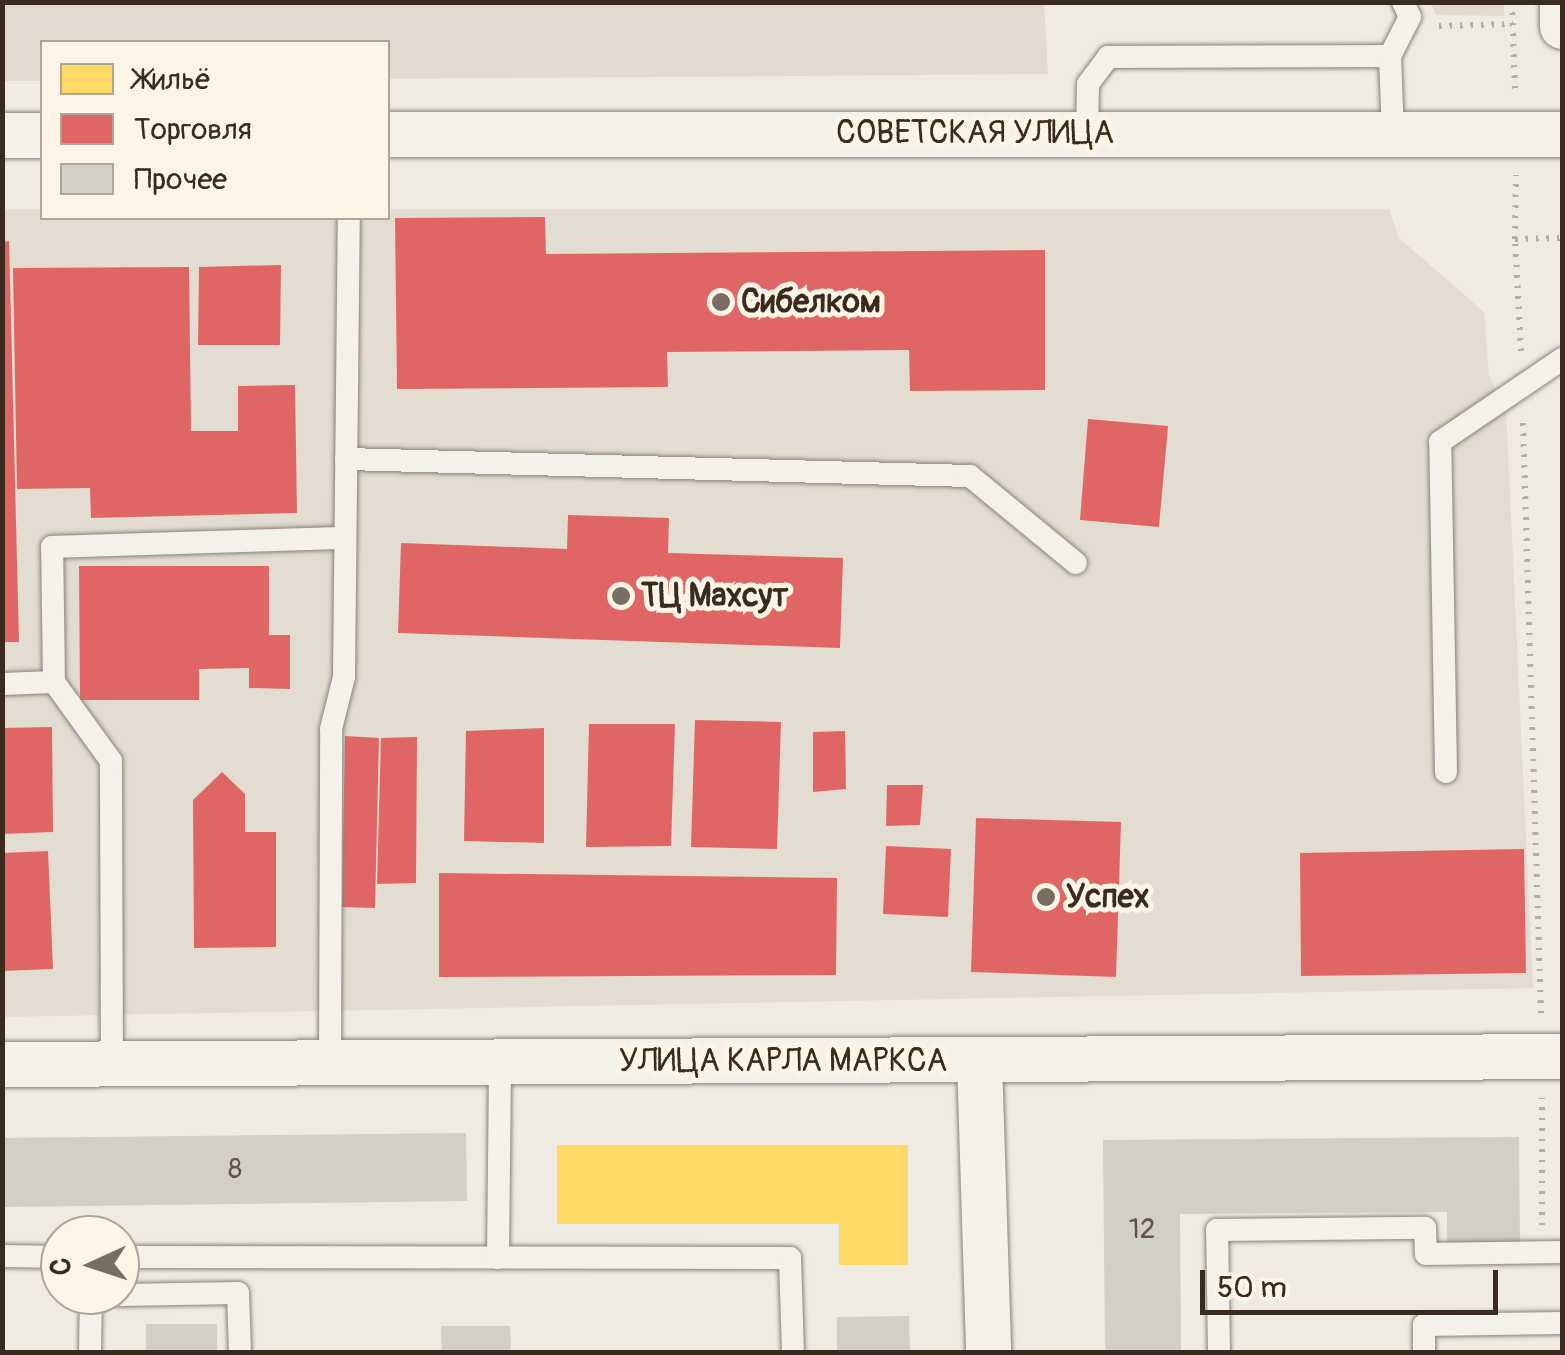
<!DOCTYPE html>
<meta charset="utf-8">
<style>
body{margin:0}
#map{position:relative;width:1565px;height:1355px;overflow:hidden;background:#efebe2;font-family:Pangolin,sans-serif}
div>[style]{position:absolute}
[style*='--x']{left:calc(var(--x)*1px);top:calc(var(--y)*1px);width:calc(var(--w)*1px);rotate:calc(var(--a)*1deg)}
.built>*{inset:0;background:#e3dcd0}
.green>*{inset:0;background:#e1dace}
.homes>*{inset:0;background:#ffd966}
.shops>*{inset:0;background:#e06666}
.building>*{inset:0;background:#d2cec8}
.path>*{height:6px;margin-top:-3px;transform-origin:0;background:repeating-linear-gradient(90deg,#b2aea7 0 2.5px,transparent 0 10.5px)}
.roads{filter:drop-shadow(0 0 2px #87827b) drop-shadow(0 0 2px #87827b)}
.lane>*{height:22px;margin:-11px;padding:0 11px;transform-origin:11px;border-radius:11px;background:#f4f1ea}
.street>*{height:45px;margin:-22.5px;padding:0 22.5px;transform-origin:22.5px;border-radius:22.5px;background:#f4f1ea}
.dots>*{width:28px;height:28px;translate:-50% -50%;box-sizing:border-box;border:5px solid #fcf5e5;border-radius:50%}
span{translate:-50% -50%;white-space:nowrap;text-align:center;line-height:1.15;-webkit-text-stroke:10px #fcf5e5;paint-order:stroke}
.number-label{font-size:28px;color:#615348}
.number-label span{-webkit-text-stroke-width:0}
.street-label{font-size:32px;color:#3b2a1e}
.poi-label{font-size:32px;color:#3b2a1e;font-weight:700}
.left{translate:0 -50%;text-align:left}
.frame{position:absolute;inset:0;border:5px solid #3b2a1e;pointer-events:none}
.legend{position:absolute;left:40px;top:40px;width:350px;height:180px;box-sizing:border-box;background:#fcf5e5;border:2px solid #afa495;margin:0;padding:12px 18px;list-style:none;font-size:30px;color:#3b2a1e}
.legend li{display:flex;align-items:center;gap:20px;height:50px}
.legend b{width:50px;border:2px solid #afa495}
.north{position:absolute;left:40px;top:1215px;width:100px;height:100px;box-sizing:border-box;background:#fcf5e5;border:2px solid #afa495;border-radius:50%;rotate:267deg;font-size:28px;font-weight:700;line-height:40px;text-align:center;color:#3b2a1e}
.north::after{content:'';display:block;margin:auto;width:35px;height:45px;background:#7a6e63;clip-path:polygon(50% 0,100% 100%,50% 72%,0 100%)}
.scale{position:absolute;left:1200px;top:1270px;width:298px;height:45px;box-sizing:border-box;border:5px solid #3b2a1e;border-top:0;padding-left:12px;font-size:30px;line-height:35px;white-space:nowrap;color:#3b2a1e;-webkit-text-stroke:8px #fcf5e5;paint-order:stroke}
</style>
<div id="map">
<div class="built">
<div style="clip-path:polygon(2px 209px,42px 209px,42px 218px,388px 218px,388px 209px,1389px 209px,1399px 238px,1484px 312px,1489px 375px,1506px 409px,1533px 988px,3px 1017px)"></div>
</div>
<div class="green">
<div style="clip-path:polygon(2px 3px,1044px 3px,1048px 74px,388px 79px,388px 42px,42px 42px,42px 81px,3px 81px)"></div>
<div style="clip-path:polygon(1431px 3px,1504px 3px,1504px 16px,1436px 15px)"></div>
</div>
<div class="homes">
<div style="clip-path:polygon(557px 1145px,908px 1145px,908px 1265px,839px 1265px,839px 1224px,557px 1224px)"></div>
</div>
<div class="shops">
<div style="clip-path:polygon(545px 217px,546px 254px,1045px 250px,1045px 390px,910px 391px,909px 350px,667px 352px,668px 387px,397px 389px,395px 218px)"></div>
<div style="clip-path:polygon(9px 241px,19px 642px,2px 642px,2px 242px)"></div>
<div style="clip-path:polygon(281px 265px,280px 345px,198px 345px,199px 267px)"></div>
<div style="clip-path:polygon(189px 267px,191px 431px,238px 431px,238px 386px,295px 385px,297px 513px,91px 518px,90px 488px,17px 489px,13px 268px)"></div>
<div style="clip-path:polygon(1088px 419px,1168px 426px,1159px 527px,1080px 520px)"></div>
<div style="clip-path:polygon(568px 515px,669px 518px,668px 553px,843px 558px,840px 648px,398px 633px,401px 543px,567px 549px)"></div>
<div style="clip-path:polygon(79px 566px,269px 566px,269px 635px,290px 635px,290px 689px,249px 688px,249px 668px,199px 669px,199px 700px,80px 700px)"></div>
<div style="clip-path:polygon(695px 720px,781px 722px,777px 849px,691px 847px)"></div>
<div style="clip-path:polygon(589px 724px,675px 724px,671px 846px,586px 847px)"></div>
<div style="clip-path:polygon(52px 727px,53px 832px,2px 834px,2px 728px)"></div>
<div style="clip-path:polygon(544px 728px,544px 843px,464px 841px,466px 731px)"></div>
<div style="clip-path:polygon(845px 731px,846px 789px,813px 792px,813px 732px)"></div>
<div style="clip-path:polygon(345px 736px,379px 738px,375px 908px,342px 907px)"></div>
<div style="clip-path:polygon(417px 737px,416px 883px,377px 884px,381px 738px)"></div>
<div style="clip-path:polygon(222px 772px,245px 794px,245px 832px,276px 832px,276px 947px,194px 948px,193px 800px)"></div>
<div style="clip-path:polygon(887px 785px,923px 785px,920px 825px,886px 826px)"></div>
<div style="clip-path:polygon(976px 818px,1121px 822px,1116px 977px,971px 972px)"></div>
<div style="clip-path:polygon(886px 846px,951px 849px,948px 917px,883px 914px)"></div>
<div style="clip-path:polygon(1524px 849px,1526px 973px,1301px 976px,1300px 853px)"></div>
<div style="clip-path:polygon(48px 851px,53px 969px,2px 971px,2px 853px)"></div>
<div style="clip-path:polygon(439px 873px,837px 878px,836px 975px,439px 977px)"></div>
</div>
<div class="building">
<div style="clip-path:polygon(466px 1133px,467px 1201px,2px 1207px,2px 1138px)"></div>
<div style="clip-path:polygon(1519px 1137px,1520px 1246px,1447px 1247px,1447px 1212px,1180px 1214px,1181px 1352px,1105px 1352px,1103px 1140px)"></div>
<div style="clip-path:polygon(909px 1316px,910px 1352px,837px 1352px,837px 1317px)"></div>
<div style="clip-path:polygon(146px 1324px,217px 1324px,217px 1352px,146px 1352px)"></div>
<div style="clip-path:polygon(441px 1326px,510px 1326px,511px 1352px,442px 1352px)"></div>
</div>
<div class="path">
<div style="--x:1512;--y:2;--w:91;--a:88.1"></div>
<div style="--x:1439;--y:26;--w:74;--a:-1.5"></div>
<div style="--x:1515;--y:239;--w:64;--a:-89.1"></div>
<div style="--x:1521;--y:351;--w:112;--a:-93.1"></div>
<div style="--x:1515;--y:239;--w:47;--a:-1.2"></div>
<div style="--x:1523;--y:423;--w:592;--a:88.26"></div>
<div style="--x:1542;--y:1225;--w:127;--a:-90"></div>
</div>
<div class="roads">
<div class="lane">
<div style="--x:1390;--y:56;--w:44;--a:-62.9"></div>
<div style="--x:1410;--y:17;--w:17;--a:-115"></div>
<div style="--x:1087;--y:133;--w:49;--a:-88.8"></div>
<div style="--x:1088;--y:84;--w:34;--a:-53"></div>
<div style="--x:1108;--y:57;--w:282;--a:-0.2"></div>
<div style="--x:1390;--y:56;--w:77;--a:87.8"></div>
<div style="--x:346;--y:459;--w:624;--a:1.56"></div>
<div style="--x:970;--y:476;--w:137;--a:39.4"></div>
<div style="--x:2;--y:684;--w:52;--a:-2.2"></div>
<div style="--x:1446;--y:772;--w:330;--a:-91"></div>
<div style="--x:1440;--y:442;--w:148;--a:-34.2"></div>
<div style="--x:330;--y:1063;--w:334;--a:-89.8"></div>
<div style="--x:331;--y:729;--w:54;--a:-76"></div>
<div style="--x:344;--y:677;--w:459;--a:-89.4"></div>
<div style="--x:112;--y:1064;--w:303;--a:-90.2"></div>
<div style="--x:111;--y:761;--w:97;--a:-125.8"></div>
<div style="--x:54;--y:682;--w:135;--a:-90.8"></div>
<div style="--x:52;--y:547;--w:293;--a:-1.8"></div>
<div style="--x:2;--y:1256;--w:58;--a:1"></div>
<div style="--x:120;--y:1257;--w:670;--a:0.09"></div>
<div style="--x:790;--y:1258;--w:94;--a:88.2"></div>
<div style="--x:498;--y:1258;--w:196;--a:-89.4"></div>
<div style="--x:120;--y:1295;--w:118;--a:-1"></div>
<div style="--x:238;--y:1293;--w:59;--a:88.1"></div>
<div style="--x:90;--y:1352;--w:57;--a:-89"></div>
<div style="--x:1219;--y:1352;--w:122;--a:-90.9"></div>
<div style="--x:1217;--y:1230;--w:208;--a:-0.6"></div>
<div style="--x:1425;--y:1228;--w:26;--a:88"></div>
<div style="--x:1426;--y:1254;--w:136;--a:-0.8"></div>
<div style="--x:1424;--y:1352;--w:27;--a:-90"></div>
<div style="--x:1424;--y:1325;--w:138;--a:-0.8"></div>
</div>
<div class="street">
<div style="--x:1562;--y:2;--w:24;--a:90"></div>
<div style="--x:388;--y:134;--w:1174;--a:0"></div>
<div style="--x:2;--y:135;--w:40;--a:0"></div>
<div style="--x:979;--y:1060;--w:292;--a:88.2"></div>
<div style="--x:2;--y:1064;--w:1560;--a:-0.29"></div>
</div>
</div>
<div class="dots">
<div style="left:721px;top:302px;background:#7a6e63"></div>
<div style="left:621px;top:596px;background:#7a6e63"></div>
<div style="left:1046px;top:897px;background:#7a6e63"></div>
</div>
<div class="number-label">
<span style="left:235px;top:1170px">8</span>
<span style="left:1142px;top:1230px">12</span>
</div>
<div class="street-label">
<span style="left:975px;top:133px">СОВЕТСКАЯ УЛИЦА</span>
<span style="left:783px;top:1061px">УЛИЦА КАРЛА МАРКСА</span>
</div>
<div class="poi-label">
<span class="left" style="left:741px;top:302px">Сибелком</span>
<span class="left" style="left:641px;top:596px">ТЦ Махсут</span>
<span class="left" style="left:1066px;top:897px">Успех</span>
</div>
<div class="frame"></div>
<ul class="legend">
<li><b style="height:28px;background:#ffd966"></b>Жильё</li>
<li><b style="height:28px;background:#e06666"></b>Торговля</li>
<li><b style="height:28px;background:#d2cec8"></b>Прочее</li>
</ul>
<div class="north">С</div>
<div class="scale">50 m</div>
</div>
